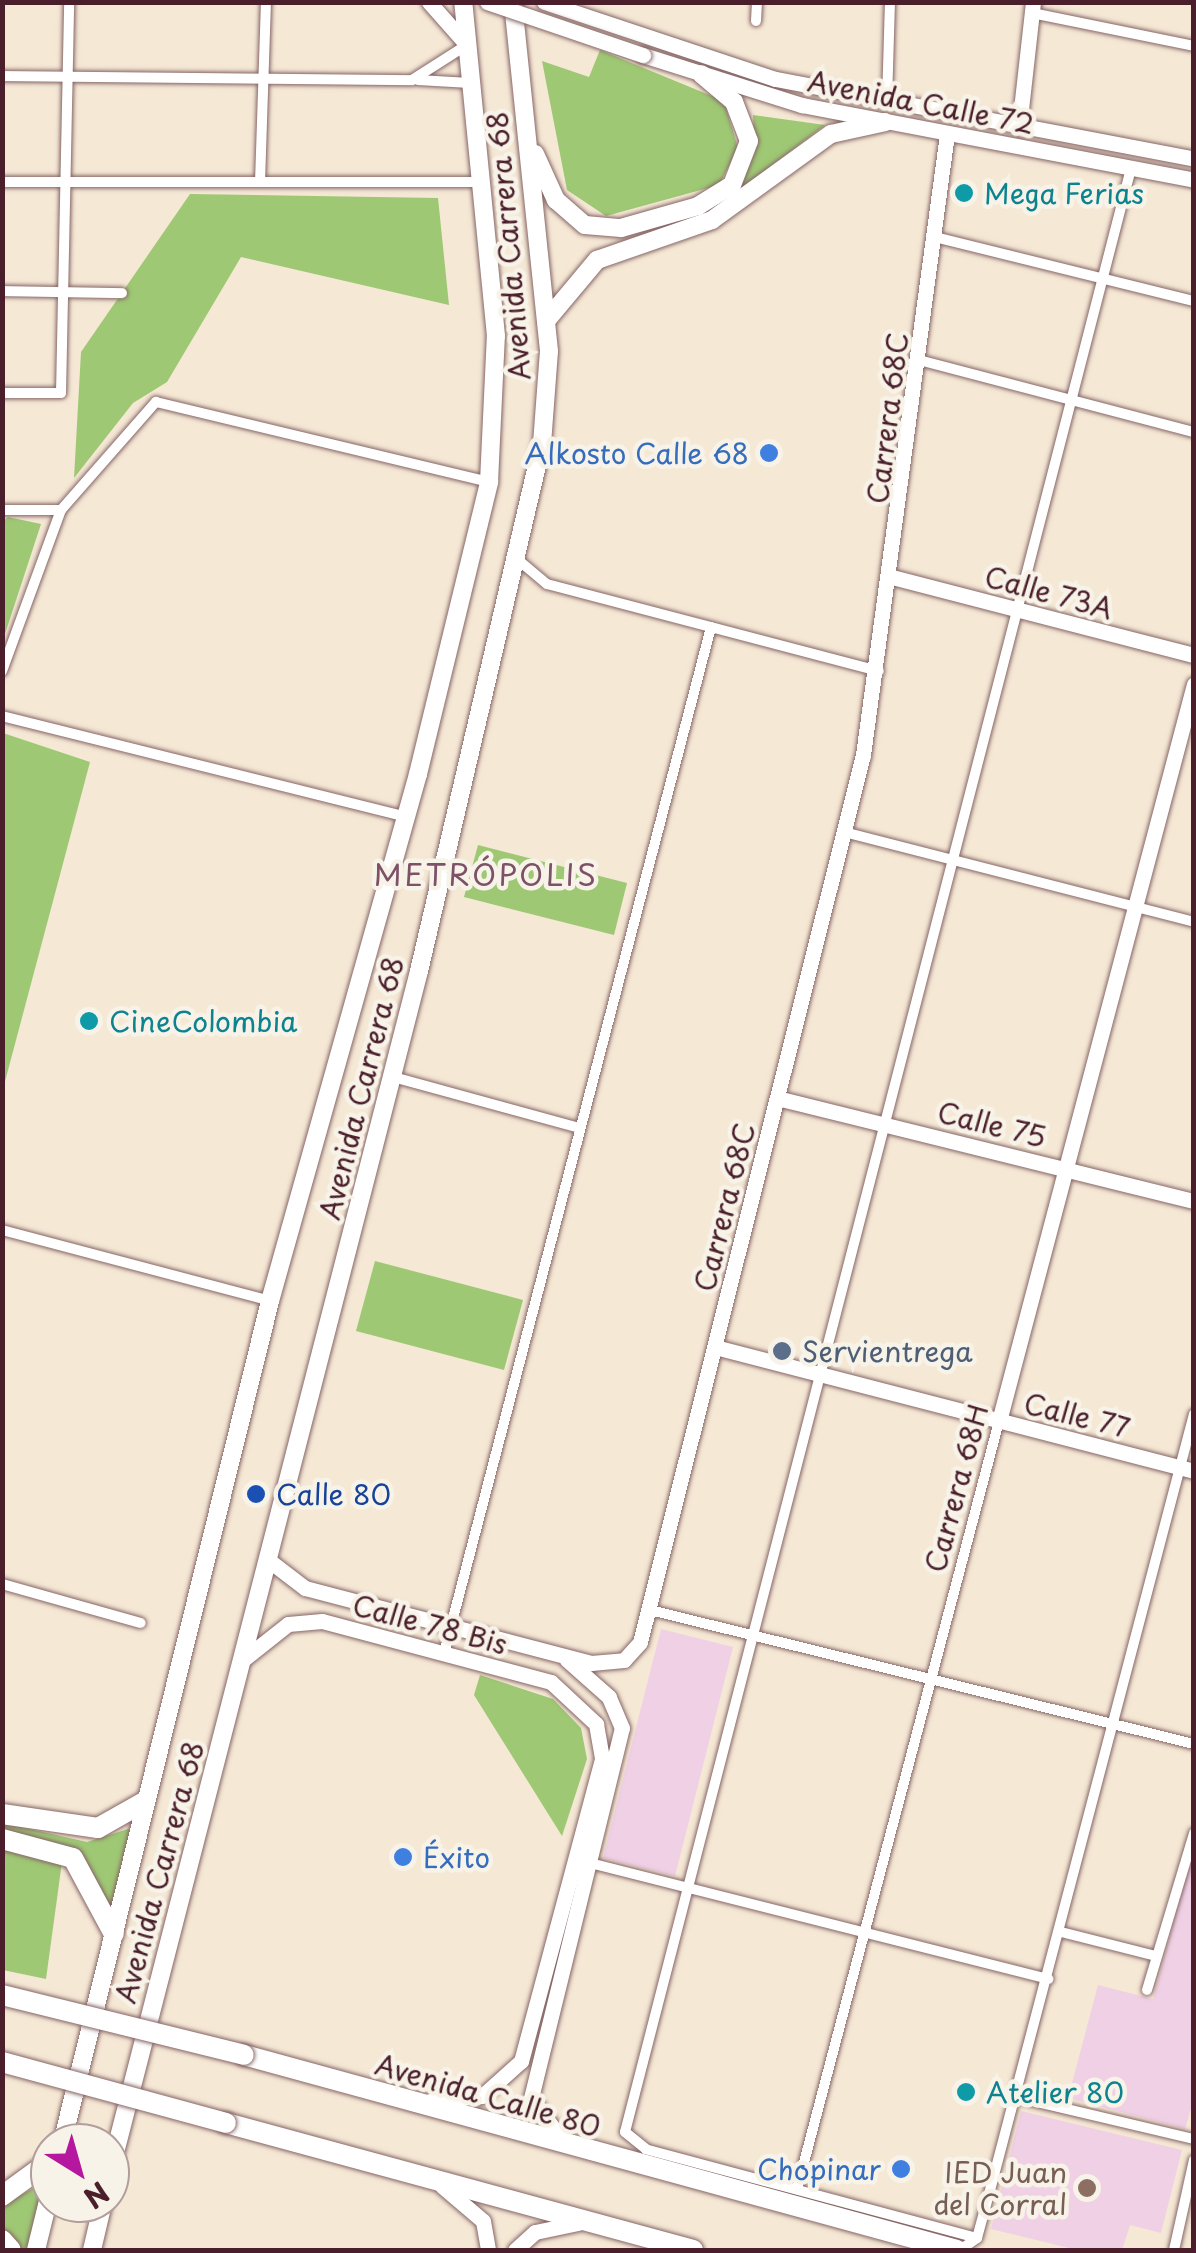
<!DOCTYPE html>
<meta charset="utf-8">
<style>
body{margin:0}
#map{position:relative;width:1196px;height:2253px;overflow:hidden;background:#f5e8d5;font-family:"Playpen Sans",sans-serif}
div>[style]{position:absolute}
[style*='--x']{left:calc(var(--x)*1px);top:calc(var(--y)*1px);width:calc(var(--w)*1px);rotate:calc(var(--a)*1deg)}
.built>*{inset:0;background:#f0d0e5}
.green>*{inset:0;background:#9ec874}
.roads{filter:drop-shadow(0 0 2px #866566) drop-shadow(0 0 2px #866566)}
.street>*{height:10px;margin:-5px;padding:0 5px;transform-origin:5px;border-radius:5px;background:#fff}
.secondary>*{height:15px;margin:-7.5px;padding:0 7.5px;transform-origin:7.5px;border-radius:7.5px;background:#fff}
.primary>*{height:18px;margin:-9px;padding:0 9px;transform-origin:9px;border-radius:9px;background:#fff}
.highway>*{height:20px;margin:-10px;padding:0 10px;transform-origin:10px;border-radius:10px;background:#fff}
.bridges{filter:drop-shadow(0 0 2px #866566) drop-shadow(0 0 2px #866566)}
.secondary-bridge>*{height:15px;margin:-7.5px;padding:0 7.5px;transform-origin:7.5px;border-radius:7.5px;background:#fff}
.highway-bridge>*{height:20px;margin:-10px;padding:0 10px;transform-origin:10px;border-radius:10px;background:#fff}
.dots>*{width:28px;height:28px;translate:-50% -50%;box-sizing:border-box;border:5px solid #f7f3e8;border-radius:50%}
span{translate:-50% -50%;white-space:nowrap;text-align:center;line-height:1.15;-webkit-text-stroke:9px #f7f3e8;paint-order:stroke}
.street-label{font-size:28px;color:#4a1f2b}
.culture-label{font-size:28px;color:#0d838f}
.left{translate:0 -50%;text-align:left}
.shop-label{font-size:28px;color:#366cbe}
.right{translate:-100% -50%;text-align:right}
.service-label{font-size:28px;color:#4e5e75}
.transit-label{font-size:28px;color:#164399}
.education-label{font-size:28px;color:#785e54}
.neighbourhood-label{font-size:30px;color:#7d5267;letter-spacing:2.5px}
.frame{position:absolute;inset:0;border:5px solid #4a1f2b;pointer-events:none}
.north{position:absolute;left:30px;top:2123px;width:100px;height:100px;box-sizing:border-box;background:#f7f3e8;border:2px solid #b29e9c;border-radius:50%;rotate:143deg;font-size:28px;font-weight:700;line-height:40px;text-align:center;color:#4a1f2b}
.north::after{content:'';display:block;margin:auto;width:35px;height:45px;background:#b5179e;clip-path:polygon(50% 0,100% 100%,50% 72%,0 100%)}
</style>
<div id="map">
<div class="built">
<div style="clip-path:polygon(661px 1629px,733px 1647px,675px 1876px,603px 1858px)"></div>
<div style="clip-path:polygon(1193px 1850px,1194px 2098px,1185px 2129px,1068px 2098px,1098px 1985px,1153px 1999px)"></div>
<div style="clip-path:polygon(1021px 2111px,1182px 2150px,1161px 2233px,1130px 2225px,1122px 2250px,1077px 2250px,991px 2229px)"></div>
</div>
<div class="green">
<div style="clip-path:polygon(600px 50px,724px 101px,738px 148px,719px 185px,606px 216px,567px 190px,542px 61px,589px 77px)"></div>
<div style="clip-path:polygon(753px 115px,825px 125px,738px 191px,755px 152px)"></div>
<div style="clip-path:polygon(190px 194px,438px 198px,449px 305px,241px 257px,167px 382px,133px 403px,74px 478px,81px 352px)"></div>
<div style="clip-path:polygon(8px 517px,41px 524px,3px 640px,2px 522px)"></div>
<div style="clip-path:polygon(3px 733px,90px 762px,3px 1089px,2px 733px)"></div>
<div style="clip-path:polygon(478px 845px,627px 883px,614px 935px,464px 897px)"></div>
<div style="clip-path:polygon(375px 1261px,523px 1300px,504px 1370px,356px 1331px)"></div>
<div style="clip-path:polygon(480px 1675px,553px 1699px,581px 1728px,587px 1759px,562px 1836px,474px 1695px)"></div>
<div style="clip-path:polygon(3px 1823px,87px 1842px,131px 1828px,111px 1910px,72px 1848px,3px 1832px)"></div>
<div style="clip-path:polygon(3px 1846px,62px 1862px,46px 1979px,3px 1970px)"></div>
<div style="clip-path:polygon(43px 2183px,28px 2250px,17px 2250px,3px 2231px,3px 2205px)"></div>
</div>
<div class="roads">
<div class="street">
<div style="--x:1032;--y:13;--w:165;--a:11.5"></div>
<div style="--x:756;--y:21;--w:19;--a:-87"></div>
<div style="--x:2;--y:76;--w:410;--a:0.6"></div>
<div style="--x:412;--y:80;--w:65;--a:-32.5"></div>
<div style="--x:418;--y:80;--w:52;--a:3.3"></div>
<div style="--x:887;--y:102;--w:100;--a:-88.3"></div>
<div style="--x:2;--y:182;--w:479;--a:0"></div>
<div style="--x:260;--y:182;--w:180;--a:-88.1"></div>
<div style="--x:935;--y:237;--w:267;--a:13.9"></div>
<div style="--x:2;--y:291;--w:120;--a:1"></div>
<div style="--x:919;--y:360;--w:284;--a:14.7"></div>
<div style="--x:2;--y:393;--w:59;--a:0"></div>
<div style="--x:61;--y:393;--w:391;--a:-88.8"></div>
<div style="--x:2;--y:510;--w:59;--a:0"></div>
<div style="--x:517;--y:559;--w:39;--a:40"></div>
<div style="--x:547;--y:584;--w:343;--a:14.7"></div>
<div style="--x:2;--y:671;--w:171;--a:-69.9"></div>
<div style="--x:61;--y:510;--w:144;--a:-48.7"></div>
<div style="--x:156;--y:402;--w:342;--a:13.5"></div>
<div style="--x:2;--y:716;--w:417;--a:14"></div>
<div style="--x:844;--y:832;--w:361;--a:14.4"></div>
<div style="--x:393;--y:1077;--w:194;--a:15.3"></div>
<div style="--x:2;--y:1230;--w:277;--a:14.8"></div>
<div style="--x:2;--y:1584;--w:144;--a:15.7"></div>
<div style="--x:650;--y:1610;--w:560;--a:13.84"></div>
<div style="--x:444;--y:1653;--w:1060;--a:-75.41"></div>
<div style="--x:586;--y:1862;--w:477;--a:14.2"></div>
<div style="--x:1061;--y:1932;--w:98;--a:14.2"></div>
<div style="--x:1147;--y:1990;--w:164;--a:-73.3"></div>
<div style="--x:1016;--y:2097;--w:183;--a:13.3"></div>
<div style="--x:797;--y:2189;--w:794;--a:-75.26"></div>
<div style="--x:977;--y:2238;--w:343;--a:-165"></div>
<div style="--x:646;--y:2149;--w:27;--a:-141"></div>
<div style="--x:625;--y:2132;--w:2028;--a:-75.55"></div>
<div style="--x:960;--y:2250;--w:21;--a:-35"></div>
<div style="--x:977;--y:2238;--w:61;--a:-74.8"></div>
<div style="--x:993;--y:2179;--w:791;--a:-75.28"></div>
<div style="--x:1174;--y:2250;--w:92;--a:-77.5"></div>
</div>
<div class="secondary">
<div style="--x:429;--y:2;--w:57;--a:48.5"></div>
<div style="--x:544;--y:2;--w:244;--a:18.4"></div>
<div style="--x:776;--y:79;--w:426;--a:10.8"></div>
<div style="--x:643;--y:55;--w:167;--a:17.5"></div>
<div style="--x:802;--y:105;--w:399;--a:10.8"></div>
<div style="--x:1019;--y:127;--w:126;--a:-83.6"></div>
<div style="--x:892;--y:577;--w:312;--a:14.5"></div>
<div style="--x:777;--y:1098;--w:430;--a:13.9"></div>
<div style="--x:715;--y:1347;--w:495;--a:14.5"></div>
<div style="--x:999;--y:1421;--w:762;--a:-75.18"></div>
<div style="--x:271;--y:1562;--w:43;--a:37.4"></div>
<div style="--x:305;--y:1588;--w:296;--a:14.7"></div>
<div style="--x:591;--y:1663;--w:33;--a:-5"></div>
<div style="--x:624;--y:1660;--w:24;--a:-48"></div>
<div style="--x:640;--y:1642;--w:915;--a:-75.89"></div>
<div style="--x:863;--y:755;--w:627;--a:-82.3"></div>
<div style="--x:245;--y:1658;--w:55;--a:-38.3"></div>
<div style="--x:288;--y:1624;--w:34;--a:-5"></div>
<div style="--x:322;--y:1621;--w:237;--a:14.9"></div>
<div style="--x:551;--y:1682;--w:62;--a:43"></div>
<div style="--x:596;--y:1724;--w:36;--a:80"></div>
<div style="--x:602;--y:1759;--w:313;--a:105"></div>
<div style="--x:521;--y:2061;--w:52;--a:138.1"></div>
<div style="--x:482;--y:2096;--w:52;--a:174.5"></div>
<div style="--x:559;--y:2136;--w:47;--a:-126.4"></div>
<div style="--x:531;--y:2098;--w:381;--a:-76.2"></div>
<div style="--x:622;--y:1728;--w:34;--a:-113"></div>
<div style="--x:609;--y:1697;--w:56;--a:-138.6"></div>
<div style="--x:442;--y:2186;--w:54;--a:40.5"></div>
<div style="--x:483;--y:2221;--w:29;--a:80"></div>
<div style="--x:515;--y:2250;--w:27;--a:-42"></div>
<div style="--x:535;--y:2232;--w:44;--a:-11.8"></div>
</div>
<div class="primary">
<div style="--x:535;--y:154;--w:51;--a:65.5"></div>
<div style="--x:556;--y:200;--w:38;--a:41"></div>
<div style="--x:585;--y:225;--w:36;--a:5"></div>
<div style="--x:621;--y:228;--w:80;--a:-15.9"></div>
<div style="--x:698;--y:206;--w:40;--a:-32"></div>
<div style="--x:732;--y:185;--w:47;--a:-68.9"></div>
<div style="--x:749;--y:141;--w:42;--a:-111"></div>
<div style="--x:734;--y:102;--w:43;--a:-139.7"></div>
<div style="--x:546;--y:321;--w:80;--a:-50.1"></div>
<div style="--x:597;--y:260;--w:122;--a:-19.2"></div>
<div style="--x:712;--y:220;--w:147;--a:-35.9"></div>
<div style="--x:831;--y:134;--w:55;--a:-12.5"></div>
<div style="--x:62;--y:2143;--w:867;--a:-76.12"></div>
<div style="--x:270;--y:1301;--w:547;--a:-74.31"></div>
<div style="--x:418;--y:774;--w:301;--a:-76.3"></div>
<div style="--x:489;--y:482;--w:146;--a:-87.3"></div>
<div style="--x:496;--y:336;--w:336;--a:-95.6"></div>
<div style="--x:110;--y:2172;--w:1240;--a:-75.57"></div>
<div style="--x:419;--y:971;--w:541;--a:-76.86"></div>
<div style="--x:542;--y:444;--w:93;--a:-85.7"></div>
<div style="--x:549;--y:351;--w:351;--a:-95.9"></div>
<div style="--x:36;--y:2250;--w:59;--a:-76.2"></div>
<div style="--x:92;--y:2250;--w:48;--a:-76.8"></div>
</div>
<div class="highway">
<div style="--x:2;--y:1814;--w:97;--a:8.3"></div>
<div style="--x:98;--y:1828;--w:53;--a:-29.5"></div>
<div style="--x:2;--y:1839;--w:73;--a:15"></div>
<div style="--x:73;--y:1858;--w:86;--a:61.7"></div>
<div style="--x:244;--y:2055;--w:739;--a:15.3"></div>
<div style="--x:226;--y:2123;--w:484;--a:15.2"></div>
<div style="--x:2;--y:2196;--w:59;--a:-36.1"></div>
<div style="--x:2;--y:2240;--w:13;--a:48"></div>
</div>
</div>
<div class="bridges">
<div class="secondary-bridge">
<div style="--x:487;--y:2;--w:165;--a:18.8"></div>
</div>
<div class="highway-bridge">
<div style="--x:2;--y:1995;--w:249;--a:13.9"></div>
<div style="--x:2;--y:2062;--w:232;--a:15.2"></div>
</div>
</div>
<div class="dots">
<div style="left:964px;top:193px;background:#0f9aa8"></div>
<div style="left:769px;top:453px;background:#3f7fe0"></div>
<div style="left:89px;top:1021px;background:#0f9aa8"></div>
<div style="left:782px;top:1351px;background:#5c6f8a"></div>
<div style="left:256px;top:1494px;background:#1a4fb4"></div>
<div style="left:403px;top:1857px;background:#3f7fe0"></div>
<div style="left:966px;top:2092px;background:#0f9aa8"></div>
<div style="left:901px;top:2169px;background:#3f7fe0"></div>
<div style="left:1087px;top:2188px;background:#8d6e63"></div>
</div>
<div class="street-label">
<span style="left:921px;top:102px;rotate:11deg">Avenida Calle 72</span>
<span style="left:508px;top:246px;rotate:-95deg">Avenida Carrera 68</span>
<span style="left:887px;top:418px;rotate:-83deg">Carrera 68C</span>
<span style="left:1049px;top:592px;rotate:15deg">Calle 73A</span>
<span style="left:361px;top:1088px;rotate:-76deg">Avenida Carrera 68</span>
<span style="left:992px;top:1124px;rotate:14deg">Calle 75</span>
<span style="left:724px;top:1207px;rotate:-76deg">Carrera 68C</span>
<span style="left:1077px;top:1415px;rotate:14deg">Calle 77</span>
<span style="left:956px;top:1488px;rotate:-75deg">Carrera 68H</span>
<span style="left:430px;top:1624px;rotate:15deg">Calle 78 Bis</span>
<span style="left:159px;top:1872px;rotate:-75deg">Avenida Carrera 68</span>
<span style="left:488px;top:2095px;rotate:16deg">Avenida Calle 80</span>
</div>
<div class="culture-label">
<span class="left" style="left:984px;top:193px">Mega Ferias</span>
<span class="left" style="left:109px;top:1021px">CineColombia</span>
<span class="left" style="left:986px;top:2092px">Atelier 80</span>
</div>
<div class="shop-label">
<span class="right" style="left:749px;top:453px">Alkosto Calle 68</span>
<span class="left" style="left:423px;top:1857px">Éxito</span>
<span class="right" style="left:881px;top:2169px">Chopinar</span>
</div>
<div class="service-label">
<span class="left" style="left:802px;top:1351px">Servientrega</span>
</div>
<div class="transit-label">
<span class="left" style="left:276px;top:1494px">Calle 80</span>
</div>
<div class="education-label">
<span class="right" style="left:1067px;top:2188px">IED Juan<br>del Corral</span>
</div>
<div class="neighbourhood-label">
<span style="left:486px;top:874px">METRÓPOLIS</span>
</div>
<div class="frame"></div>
<div class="north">N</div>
</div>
